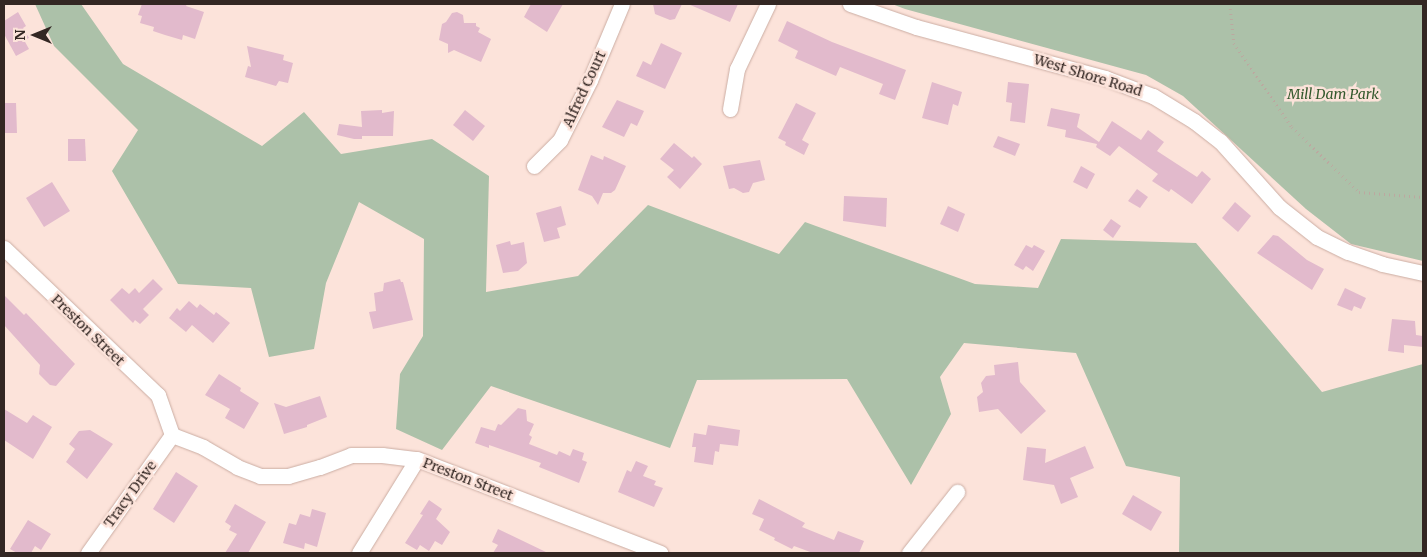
<!DOCTYPE html>
<style>
body{margin:0}
#map{position:relative;width:1427px;height:557px;overflow:hidden;background:#fce3da;font-family:Merriweather,serif}
div>[style]{position:absolute}
[style*='--x']{left:calc(var(--x)*1px);top:calc(var(--y)*1px);width:calc(var(--w)*1px);rotate:calc(var(--a)*1deg)}
.green>*{inset:0;background:#acc1a9}
.building>*{inset:0;background:#e2bacc}
.path>*{height:2.5px;margin-top:-1.25px;transform-origin:0;background:repeating-linear-gradient(90deg,#bca8a0 0 1px,transparent 0 5px)}
.roads{filter:drop-shadow(0 0 1px #cbada3) drop-shadow(0 0 1px #cbada3)}
.minor>*{height:15px;margin:-7.5px;padding:0 7.5px;transform-origin:7.5px;border-radius:7.5px;background:#fff}
span{translate:-50% -50%;white-space:nowrap;text-align:center;line-height:1.15;-webkit-text-stroke:5px #fce3da;paint-order:stroke}
.street-label{font-size:14px;color:#332723}
.park-label{font-size:14px;color:#33592d;font-style:italic}
.frame{position:absolute;inset:0;border:5px solid #332723;pointer-events:none}
.north{position:absolute;left:10px;top:10px;width:50px;height:50px;-webkit-text-stroke:4px #fce3da;paint-order:stroke;rotate:270deg;font-size:14px;font-weight:700;line-height:20px;text-align:center;color:#332723}
.north::after{content:'';display:block;margin:auto;width:18px;height:22px;background:#332723;clip-path:polygon(50% 0,100% 100%,50% 72%,0 100%)}
</style>
<div id="map">
<div class="green">
<div style="clip-path:polygon(35px 4px,81px 4px,123px 64px,262px 146px,304px 112px,341px 154px,432px 139px,489px 176px,486px 292px,578px 276px,648px 205px,779px 254px,805px 222px,975px 284px,1038px 288px,1061px 239px,1196px 243px,1322px 392px,1423px 364px,1423px 553px,1179px 553px,1180px 477px,1126px 466px,1076px 353px,964px 343px,940px 377px,951px 414px,911px 485px,847px 379px,697px 380px,670px 448px,491px 386px,442px 450px,396px 429px,400px 374px,423px 336px,424px 239px,359px 202px,326px 283px,314px 349px,269px 357px,251px 288px,178px 284px,112px 171px,138px 130px,54px 46px)"></div>
<div style="clip-path:polygon(892px 4px,1423px 4px,1423px 261px,1351px 244px,1306px 209px,1183px 96px,1146px 75px,905px 9px)"></div>
</div>
<div class="building">
<div style="clip-path:polygon(142px 4px,187px 4px,186px 6px,204px 12px,195px 39px,183px 35px,182px 40px,165px 35px,153px 31px,154px 27px,140px 23px,142px 16px,138px 15px)"></div>
<div style="clip-path:polygon(531px 4px,563px 4px,547px 32px,524px 17px)"></div>
<div style="clip-path:polygon(653px 4px,682px 4px,675px 19px,670px 20px,655px 14px)"></div>
<div style="clip-path:polygon(688px 4px,738px 4px,730px 22px)"></div>
<div style="clip-path:polygon(18px 12px,26px 26px,23px 28px,29px 38px,24px 40px,29px 49px,16px 56px,4px 34px,4px 21px)"></div>
<div style="clip-path:polygon(457px 12px,463px 15px,464px 23px,476px 23px,476px 26px,480px 28px,478px 32px,491px 39px,481px 62px,454px 50px,448px 53px,448px 44px,439px 40px,442px 24px,446px 22px,452px 13px)"></div>
<div style="clip-path:polygon(787px 21px,832px 42px,906px 70px,895px 100px,879px 94px,883px 84px,840px 67px,836px 76px,795px 58px,798px 51px,778px 41px)"></div>
<div style="clip-path:polygon(661px 43px,682px 53px,665px 89px,636px 76px,643px 61px,651px 65px)"></div>
<div style="clip-path:polygon(247px 46px,284px 55px,283px 60px,293px 63px,288px 83px,279px 81px,276px 86px,245px 77px,248px 66px,251px 67px)"></div>
<div style="clip-path:polygon(932px 82px,962px 92px,958px 106px,953px 104px,948px 125px,922px 118px)"></div>
<div style="clip-path:polygon(1008px 82px,1029px 84px,1025px 123px,1010px 121px,1012px 103px,1006px 102px)"></div>
<div style="clip-path:polygon(617px 100px,644px 111px,637px 126px,631px 123px,624px 137px,602px 127px)"></div>
<div style="clip-path:polygon(4px 103px,16px 103px,17px 133px,4px 133px)"></div>
<div style="clip-path:polygon(796px 103px,816px 113px,802px 140px,809px 144px,804px 155px,785px 145px,786px 142px,778px 138px)"></div>
<div style="clip-path:polygon(1051px 108px,1080px 114px,1077px 127px,1099px 142px,1112px 121px,1141px 140px,1148px 130px,1164px 142px,1157px 151px,1197px 177px,1202px 171px,1211px 179px,1192px 204px,1171px 189px,1169px 192px,1152px 181px,1158px 174px,1119px 146px,1110px 156px,1096px 147px,1097px 144px,1065px 137px,1066px 130px,1047px 126px)"></div>
<div style="clip-path:polygon(382px 110px,382px 113px,394px 111px,393px 136px,362px 136px,362px 139px,354px 139px,337px 135px,339px 124px,362px 127px,361px 111px)"></div>
<div style="clip-path:polygon(465px 110px,485px 126px,473px 141px,453px 125px)"></div>
<div style="clip-path:polygon(998px 136px,1020px 144px,1015px 156px,993px 147px)"></div>
<div style="clip-path:polygon(68px 139px,85px 139px,86px 161px,68px 161px)"></div>
<div style="clip-path:polygon(674px 143px,692px 158px,694px 156px,702px 164px,680px 189px,667px 177px,674px 170px,660px 159px)"></div>
<div style="clip-path:polygon(591px 155px,603px 160px,604px 156px,626px 166px,615px 190px,611px 193px,603px 193px,598px 205px,592px 196px,578px 190px)"></div>
<div style="clip-path:polygon(760px 160px,765px 180px,753px 183px,749px 192px,743px 193px,734px 188px,729px 189px,723px 166px)"></div>
<div style="clip-path:polygon(1081px 166px,1095px 174px,1087px 189px,1073px 182px)"></div>
<div style="clip-path:polygon(52px 182px,70px 211px,44px 227px,26px 198px)"></div>
<div style="clip-path:polygon(1137px 189px,1148px 197px,1140px 208px,1128px 201px)"></div>
<div style="clip-path:polygon(844px 196px,887px 198px,886px 227px,843px 221px)"></div>
<div style="clip-path:polygon(1235px 202px,1251px 216px,1238px 232px,1222px 218px)"></div>
<div style="clip-path:polygon(561px 206px,566px 225px,557px 228px,560px 238px,544px 242px,536px 213px)"></div>
<div style="clip-path:polygon(948px 206px,965px 214px,958px 232px,940px 224px)"></div>
<div style="clip-path:polygon(1111px 219px,1121px 226px,1113px 238px,1103px 230px)"></div>
<div style="clip-path:polygon(1273px 235px,1278px 236px,1307px 260px,1324px 269px,1312px 290px,1257px 253px)"></div>
<div style="clip-path:polygon(510px 241px,511px 245px,524px 242px,527px 263px,518px 271px,503px 273px,496px 245px)"></div>
<div style="clip-path:polygon(1026px 245px,1032px 248px,1034px 245px,1045px 251px,1033px 271px,1026px 266px,1023px 270px,1014px 265px)"></div>
<div style="clip-path:polygon(153px 279px,163px 289px,143px 309px,149px 315px,140px 324px,135px 320px,133px 323px,110px 300px,122px 288px,129px 294px,135px 288px,139px 293px)"></div>
<div style="clip-path:polygon(400px 279px,401px 282px,403px 282px,413px 320px,373px 329px,369px 312px,376px 311px,374px 293px,383px 291px,384px 283px)"></div>
<div style="clip-path:polygon(1345px 288px,1366px 298px,1361px 309px,1354px 306px,1352px 311px,1337px 305px)"></div>
<div style="clip-path:polygon(4px 295px,24px 315px,26px 313px,75px 364px,56px 386px,50px 385px,39px 374px,40px 365px,4px 325px)"></div>
<div style="clip-path:polygon(189px 301px,197px 308px,200px 304px,214px 315px,216px 312px,230px 323px,213px 343px,192px 325px,186px 332px,169px 318px,177px 308px,180px 311px)"></div>
<div style="clip-path:polygon(1392px 319px,1415px 321px,1416px 335px,1423px 336px,1423px 347px,1404px 345px,1404px 353px,1388px 351px)"></div>
<div style="clip-path:polygon(1018px 362px,1020px 382px,1046px 411px,1021px 434px,998px 409px,979px 412px,977px 397px,983px 392px,981px 383px,986px 376px,995px 375px,994px 365px)"></div>
<div style="clip-path:polygon(219px 374px,241px 388px,240px 391px,259px 403px,244px 429px,225px 418px,230px 409px,205px 395px)"></div>
<div style="clip-path:polygon(320px 396px,327px 417px,307px 425px,307px 427px,284px 434px,274px 403px,286px 407px)"></div>
<div style="clip-path:polygon(518px 408px,526px 410px,527px 421px,534px 424px,529px 435px,532px 437px,529px 444px,557px 455px,559px 451px,570px 456px,573px 449px,584px 453px,582px 460px,587px 462px,579px 483px,539px 467px,541px 463px,489px 445px,489px 448px,475px 443px,481px 427px,495px 431px,498px 424px,501px 425px)"></div>
<div style="clip-path:polygon(4px 409px,27px 423px,33px 415px,52px 427px,33px 459px,4px 440px)"></div>
<div style="clip-path:polygon(708px 425px,740px 430px,738px 446px,720px 444px,719px 452px,715px 451px,713px 465px,694px 462px,696px 447px,692px 447px,694px 433px,706px 435px)"></div>
<div style="clip-path:polygon(90px 430px,113px 444px,87px 479px,66px 462px,75px 449px,69px 444px,79px 431px)"></div>
<div style="clip-path:polygon(1085px 446px,1094px 468px,1070px 478px,1078px 497px,1061px 504px,1054px 485px,1023px 480px,1027px 447px,1046px 449px,1045px 463px)"></div>
<div style="clip-path:polygon(636px 461px,648px 466px,643px 476px,656px 481px,654px 485px,663px 488px,654px 507px,618px 492px,627px 470px,631px 472px)"></div>
<div style="clip-path:polygon(176px 472px,198px 486px,174px 523px,153px 509px)"></div>
<div style="clip-path:polygon(1133px 495px,1162px 512px,1151px 531px,1122px 514px)"></div>
<div style="clip-path:polygon(759px 499px,805px 523px,802px 527px,834px 540px,838px 531px,864px 541px,859px 553px,813px 553px,794px 546px,792px 549px,774px 540px,775px 538px,759px 530px,764px 519px,752px 514px)"></div>
<div style="clip-path:polygon(429px 500px,442px 509px,436px 519px,450px 532px,442px 545px,435px 541px,429px 551px,420px 545px,417px 550px,405px 543px,423px 515px,420px 514px)"></div>
<div style="clip-path:polygon(235px 504px,266px 522px,248px 553px,225px 553px,237px 534px,229px 530px,231px 526px,225px 522px)"></div>
<div style="clip-path:polygon(312px 509px,326px 513px,317px 547px,305px 543px,304px 549px,283px 543px,289px 523px,296px 525px,300px 514px,310px 517px)"></div>
<div style="clip-path:polygon(28px 520px,51px 534px,41px 550px,35px 546px,31px 553px,17px 553px,10px 549px)"></div>
<div style="clip-path:polygon(498px 529px,548px 553px,493px 553px,498px 545px,492px 542px)"></div>
</div>
<div class="path">
<div style="--x:1230;--y:4;--w:39;--a:84"></div>
<div style="--x:1234;--y:43;--w:102;--a:55.4"></div>
<div style="--x:1292;--y:127;--w:93;--a:44.1"></div>
<div style="--x:1359;--y:192;--w:64;--a:4.5"></div>
</div>
<div class="roads">
<div class="minor">
<div style="--x:850;--y:4;--w:70;--a:19.2"></div>
<div style="--x:916;--y:27;--w:196;--a:15.1"></div>
<div style="--x:1105;--y:78;--w:51;--a:20.6"></div>
<div style="--x:1153;--y:96;--w:48;--a:31.4"></div>
<div style="--x:1194;--y:121;--w:33;--a:38"></div>
<div style="--x:1220;--y:141;--w:89;--a:48.2"></div>
<div style="--x:1279;--y:207;--w:48;--a:38.3"></div>
<div style="--x:1317;--y:237;--w:34;--a:26"></div>
<div style="--x:1348;--y:252;--w:36;--a:19"></div>
<div style="--x:1382;--y:264;--w:42;--a:12.4"></div>
<div style="--x:730;--y:109;--w:41;--a:-80.1"></div>
<div style="--x:737;--y:69;--w:72;--a:-64.5"></div>
<div style="--x:534;--y:166;--w:37;--a:-45"></div>
<div style="--x:560;--y:140;--w:67;--a:-63.4"></div>
<div style="--x:590;--y:80;--w:82;--a:-67.2"></div>
<div style="--x:4;--y:248;--w:213;--a:43.7"></div>
<div style="--x:158;--y:395;--w:42;--a:70.7"></div>
<div style="--x:172;--y:435;--w:33;--a:21"></div>
<div style="--x:203;--y:447;--w:39;--a:30"></div>
<div style="--x:237;--y:467;--w:25;--a:21"></div>
<div style="--x:260;--y:476;--w:28;--a:0"></div>
<div style="--x:288;--y:476;--w:33;--a:-16"></div>
<div style="--x:320;--y:467;--w:33;--a:-21"></div>
<div style="--x:351;--y:455;--w:31;--a:0"></div>
<div style="--x:382;--y:455;--w:35;--a:7"></div>
<div style="--x:417;--y:459;--w:261;--a:21.1"></div>
<div style="--x:88;--y:553;--w:145;--a:-54.6"></div>
<div style="--x:359;--y:553;--w:110;--a:-58.3"></div>
<div style="--x:909;--y:553;--w:78;--a:-51.8"></div>
</div>
</div>
<div class="street-label">
<span style="left:1088px;top:75px;rotate:17deg">West Shore Road</span>
<span style="left:584px;top:89px;rotate:-65deg">Alfred Court</span>
<span style="left:88px;top:330px;rotate:44deg">Preston Street</span>
<span style="left:468px;top:479px;rotate:21deg">Preston Street</span>
<span style="left:130px;top:494px;rotate:-54deg">Tracy Drive</span>
</div>
<div class="park-label">
<span style="left:1333px;top:94px">Mill Dam Park</span>
</div>
<div class="frame"></div>
<div class="north">N</div>
</div>
